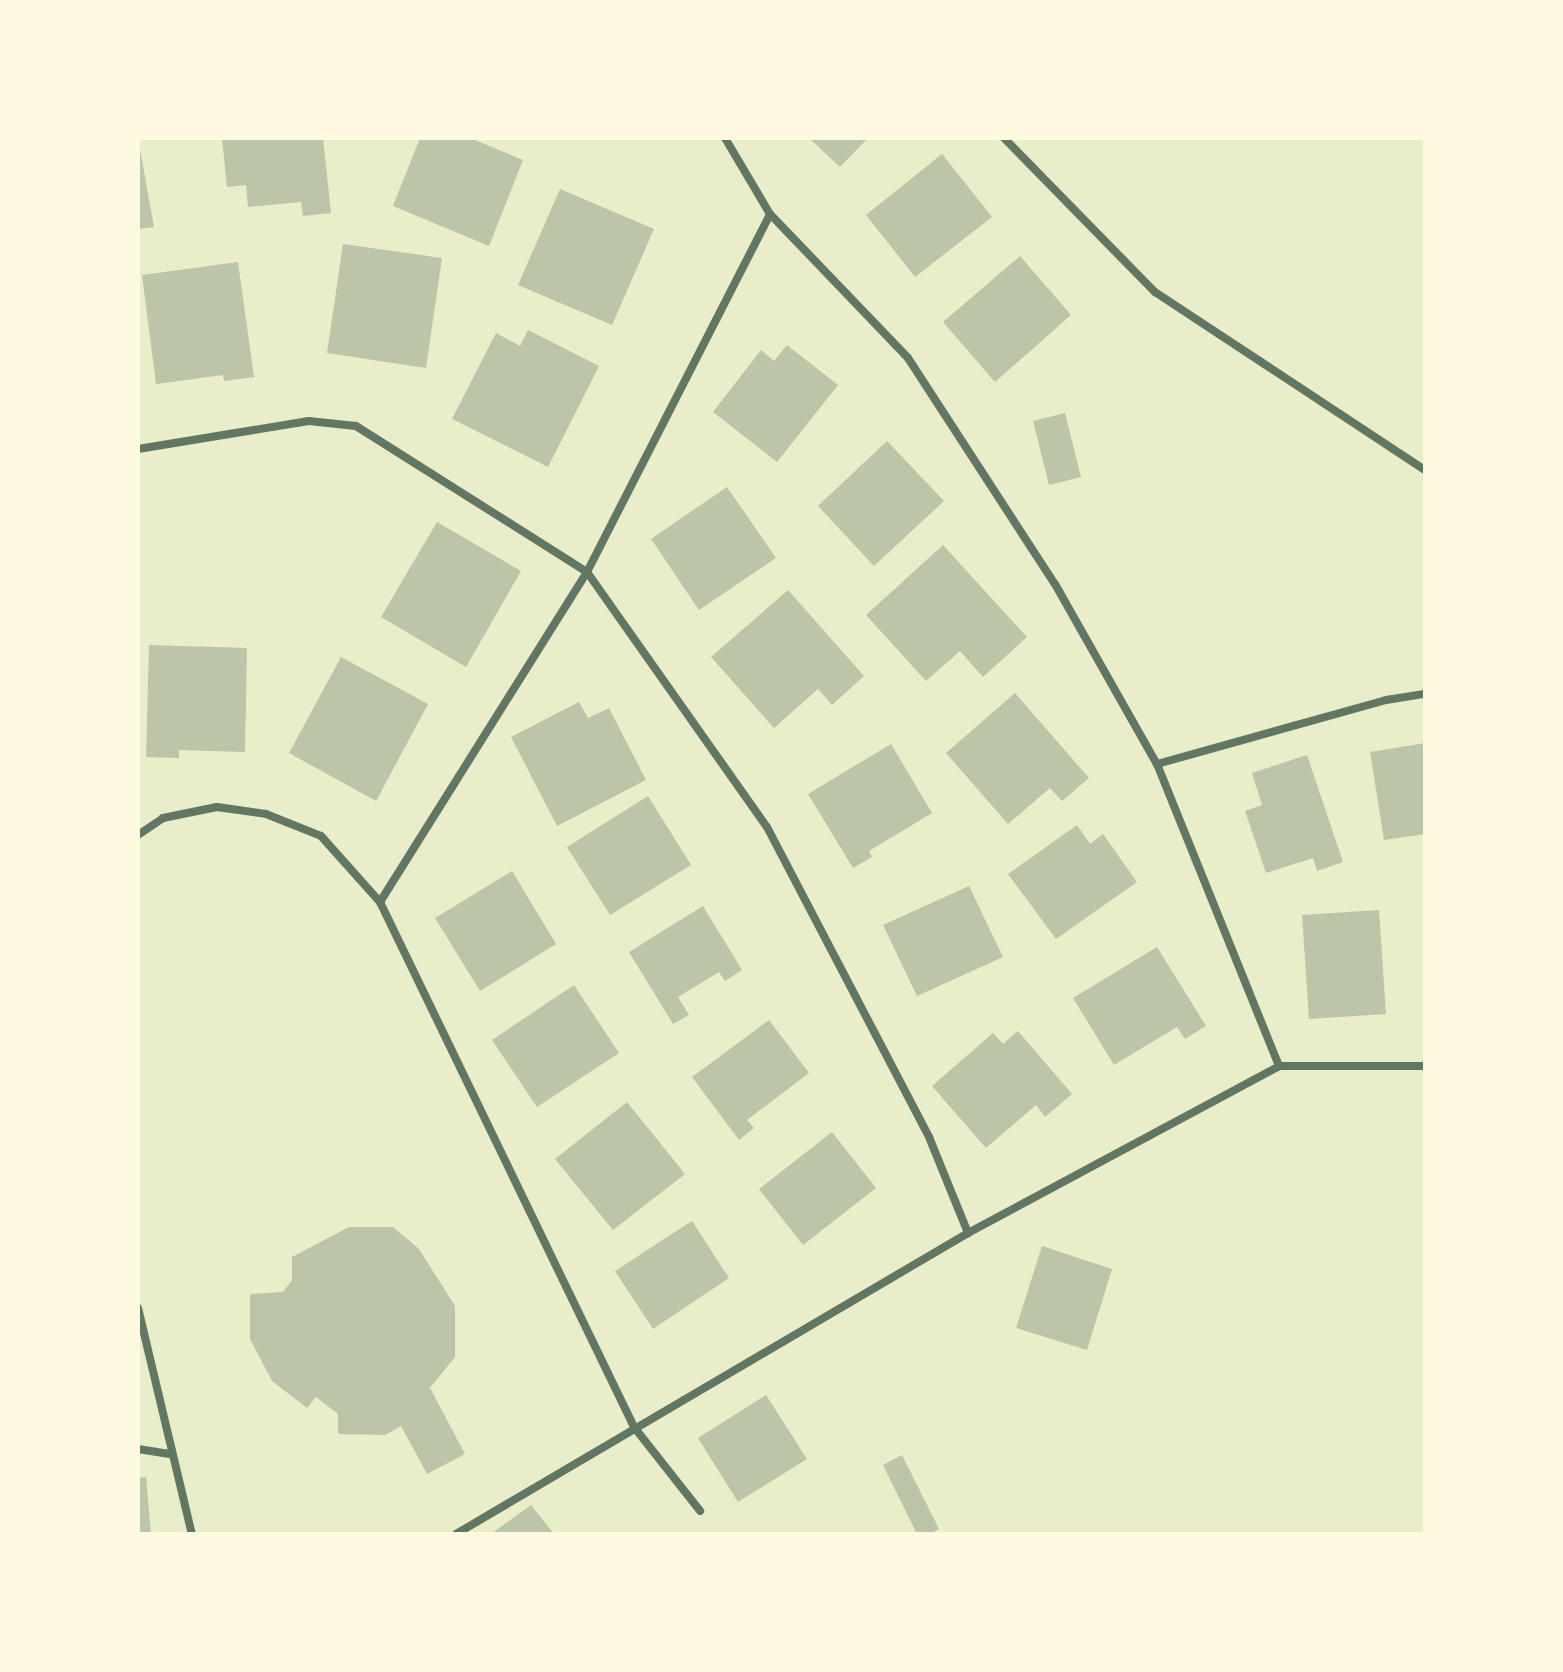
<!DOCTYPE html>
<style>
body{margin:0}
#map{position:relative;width:1563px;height:1672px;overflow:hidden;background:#e9edc9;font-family:"Open Sans",sans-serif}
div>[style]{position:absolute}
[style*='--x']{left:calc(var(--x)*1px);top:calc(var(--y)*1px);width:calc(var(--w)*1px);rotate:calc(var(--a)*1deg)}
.building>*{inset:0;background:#bcc5a7}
.minor>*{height:8px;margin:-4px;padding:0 4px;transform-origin:4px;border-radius:4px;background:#617663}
span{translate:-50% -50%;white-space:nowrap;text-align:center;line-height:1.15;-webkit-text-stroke:6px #fefae0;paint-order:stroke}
.frame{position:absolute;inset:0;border:140px solid #fefae0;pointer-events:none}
</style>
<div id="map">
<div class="building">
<div style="clip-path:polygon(138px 138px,154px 227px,138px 229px)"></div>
<div style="clip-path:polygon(222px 138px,323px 138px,331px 213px,303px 216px,301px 202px,248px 207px,246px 185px,227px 187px)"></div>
<div style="clip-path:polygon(420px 138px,470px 138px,523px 160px,489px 246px,393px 206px)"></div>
<div style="clip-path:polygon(809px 138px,868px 138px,840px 167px)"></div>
<div style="clip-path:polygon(942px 154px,992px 217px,915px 277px,866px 215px)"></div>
<div style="clip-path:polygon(560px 189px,654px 229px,612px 325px,518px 285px)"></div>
<div style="clip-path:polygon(343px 244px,442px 258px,426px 368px,327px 353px)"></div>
<div style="clip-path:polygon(1020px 256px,1071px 315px,995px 382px,943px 322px)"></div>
<div style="clip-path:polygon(238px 262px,254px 377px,224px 381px,223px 375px,156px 384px,142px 275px)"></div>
<div style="clip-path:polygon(528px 330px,599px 366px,548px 467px,452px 419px,496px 333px,520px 346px)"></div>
<div style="clip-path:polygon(787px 345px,838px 385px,777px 462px,713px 412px,761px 350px,774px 361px)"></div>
<div style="clip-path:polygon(1065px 413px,1081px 477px,1049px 485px,1033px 421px)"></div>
<div style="clip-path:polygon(887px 441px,944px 501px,874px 566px,818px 506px)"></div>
<div style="clip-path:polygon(727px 487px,776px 558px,699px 610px,651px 539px)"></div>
<div style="clip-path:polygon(437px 522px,521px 571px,466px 667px,381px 617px)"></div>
<div style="clip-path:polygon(943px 545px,1027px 637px,983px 677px,960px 651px,926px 681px,866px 615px)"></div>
<div style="clip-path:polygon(788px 590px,864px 676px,832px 705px,818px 689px,774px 728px,711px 657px)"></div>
<div style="clip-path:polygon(149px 645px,247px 648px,245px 752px,179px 750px,179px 758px,146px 757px)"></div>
<div style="clip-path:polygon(341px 657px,428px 704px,376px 801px,289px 753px)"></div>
<div style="clip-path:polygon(1015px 693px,1089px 778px,1062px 801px,1050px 788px,1008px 824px,946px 753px)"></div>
<div style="clip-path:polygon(579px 702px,588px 718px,609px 708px,646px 780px,557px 826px,511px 737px)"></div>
<div style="clip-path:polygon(1425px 743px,1425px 834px,1384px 840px,1370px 752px)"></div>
<div style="clip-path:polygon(891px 744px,932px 813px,869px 851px,872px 857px,853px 868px,808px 794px)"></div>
<div style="clip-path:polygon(1307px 755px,1343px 862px,1317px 871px,1313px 858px,1266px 873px,1245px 811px,1262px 805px,1252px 773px)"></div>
<div style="clip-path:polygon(648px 796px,691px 865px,610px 915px,567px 847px)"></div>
<div style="clip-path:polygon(1077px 825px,1090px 844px,1103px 834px,1137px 882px,1056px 939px,1008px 874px)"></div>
<div style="clip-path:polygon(512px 871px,556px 944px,480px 991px,435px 918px)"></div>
<div style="clip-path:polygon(969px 886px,1003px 957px,917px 996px,883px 925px)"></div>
<div style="clip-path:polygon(703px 906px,742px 970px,725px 981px,719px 972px,678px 997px,689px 1015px,673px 1024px,629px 952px)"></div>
<div style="clip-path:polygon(1379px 910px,1386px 1014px,1309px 1019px,1302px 915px)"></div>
<div style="clip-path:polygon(1157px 947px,1206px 1026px,1185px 1039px,1177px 1027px,1114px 1065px,1073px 998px)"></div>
<div style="clip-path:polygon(574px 985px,619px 1053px,537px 1107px,492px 1040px)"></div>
<div style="clip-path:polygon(769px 1020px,809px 1073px,747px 1120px,754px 1128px,739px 1140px,692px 1077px)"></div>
<div style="clip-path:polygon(1018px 1031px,1072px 1094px,1045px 1117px,1036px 1105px,986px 1148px,932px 1086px,993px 1033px,1003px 1044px)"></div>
<div style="clip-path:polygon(627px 1102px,685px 1174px,613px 1230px,555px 1159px)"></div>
<div style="clip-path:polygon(832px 1132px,876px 1188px,803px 1245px,759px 1189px)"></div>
<div style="clip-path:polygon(692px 1221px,729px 1278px,653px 1329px,615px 1271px)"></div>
<div style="clip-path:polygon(349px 1227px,393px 1227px,419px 1249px,455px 1306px,455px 1357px,430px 1388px,465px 1454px,427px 1474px,401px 1426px,385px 1435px,338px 1434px,338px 1414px,316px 1397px,307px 1408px,272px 1381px,250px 1339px,250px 1294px,283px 1292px,292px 1280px,292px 1257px)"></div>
<div style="clip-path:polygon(1042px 1246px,1112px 1269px,1087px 1350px,1016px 1328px)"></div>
<div style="clip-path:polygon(766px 1395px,807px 1459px,738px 1502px,698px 1438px)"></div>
<div style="clip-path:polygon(902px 1455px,939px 1529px,930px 1534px,917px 1534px,883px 1465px)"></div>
<div style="clip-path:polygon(146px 1477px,151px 1534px,138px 1534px,138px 1478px)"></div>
<div style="clip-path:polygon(531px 1505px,554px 1534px,491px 1534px)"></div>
</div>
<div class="minor">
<div style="--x:725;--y:138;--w:88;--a:59.4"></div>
<div style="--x:770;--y:214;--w:199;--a:46.2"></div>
<div style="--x:908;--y:358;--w:270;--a:57"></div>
<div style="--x:1055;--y:584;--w:207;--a:60.5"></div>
<div style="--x:1157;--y:764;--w:326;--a:68"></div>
<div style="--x:1004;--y:138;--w:216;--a:45.6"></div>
<div style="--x:1155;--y:292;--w:323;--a:33.4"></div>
<div style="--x:138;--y:449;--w:173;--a:-9.3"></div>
<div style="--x:309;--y:421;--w:47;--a:6.1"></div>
<div style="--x:356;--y:426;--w:273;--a:32.3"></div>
<div style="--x:587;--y:572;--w:312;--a:54.8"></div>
<div style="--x:767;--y:827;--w:350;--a:62.4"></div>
<div style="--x:929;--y:1137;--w:104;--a:67.9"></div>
<div style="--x:968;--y:1233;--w:353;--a:-28.2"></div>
<div style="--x:1279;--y:1066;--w:146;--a:0"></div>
<div style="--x:1157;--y:764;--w:238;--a:-15.6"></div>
<div style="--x:1386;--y:700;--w:39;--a:-9"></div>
<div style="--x:138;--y:835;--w:30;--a:-34"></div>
<div style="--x:163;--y:818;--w:55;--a:-11.5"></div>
<div style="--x:217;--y:807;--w:49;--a:8.1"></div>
<div style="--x:266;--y:814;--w:59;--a:21.8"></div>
<div style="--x:321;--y:836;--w:89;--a:48.2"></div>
<div style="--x:380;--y:902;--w:583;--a:64.18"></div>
<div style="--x:634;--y:1427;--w:107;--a:51.8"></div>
<div style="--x:380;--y:902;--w:390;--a:-57.9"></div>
<div style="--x:587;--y:572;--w:402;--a:-62.9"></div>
<div style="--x:138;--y:1308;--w:232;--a:76.6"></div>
<div style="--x:138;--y:1449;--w:32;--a:9"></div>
<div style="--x:456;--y:1534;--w:594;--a:-30.45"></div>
</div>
<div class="frame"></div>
</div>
